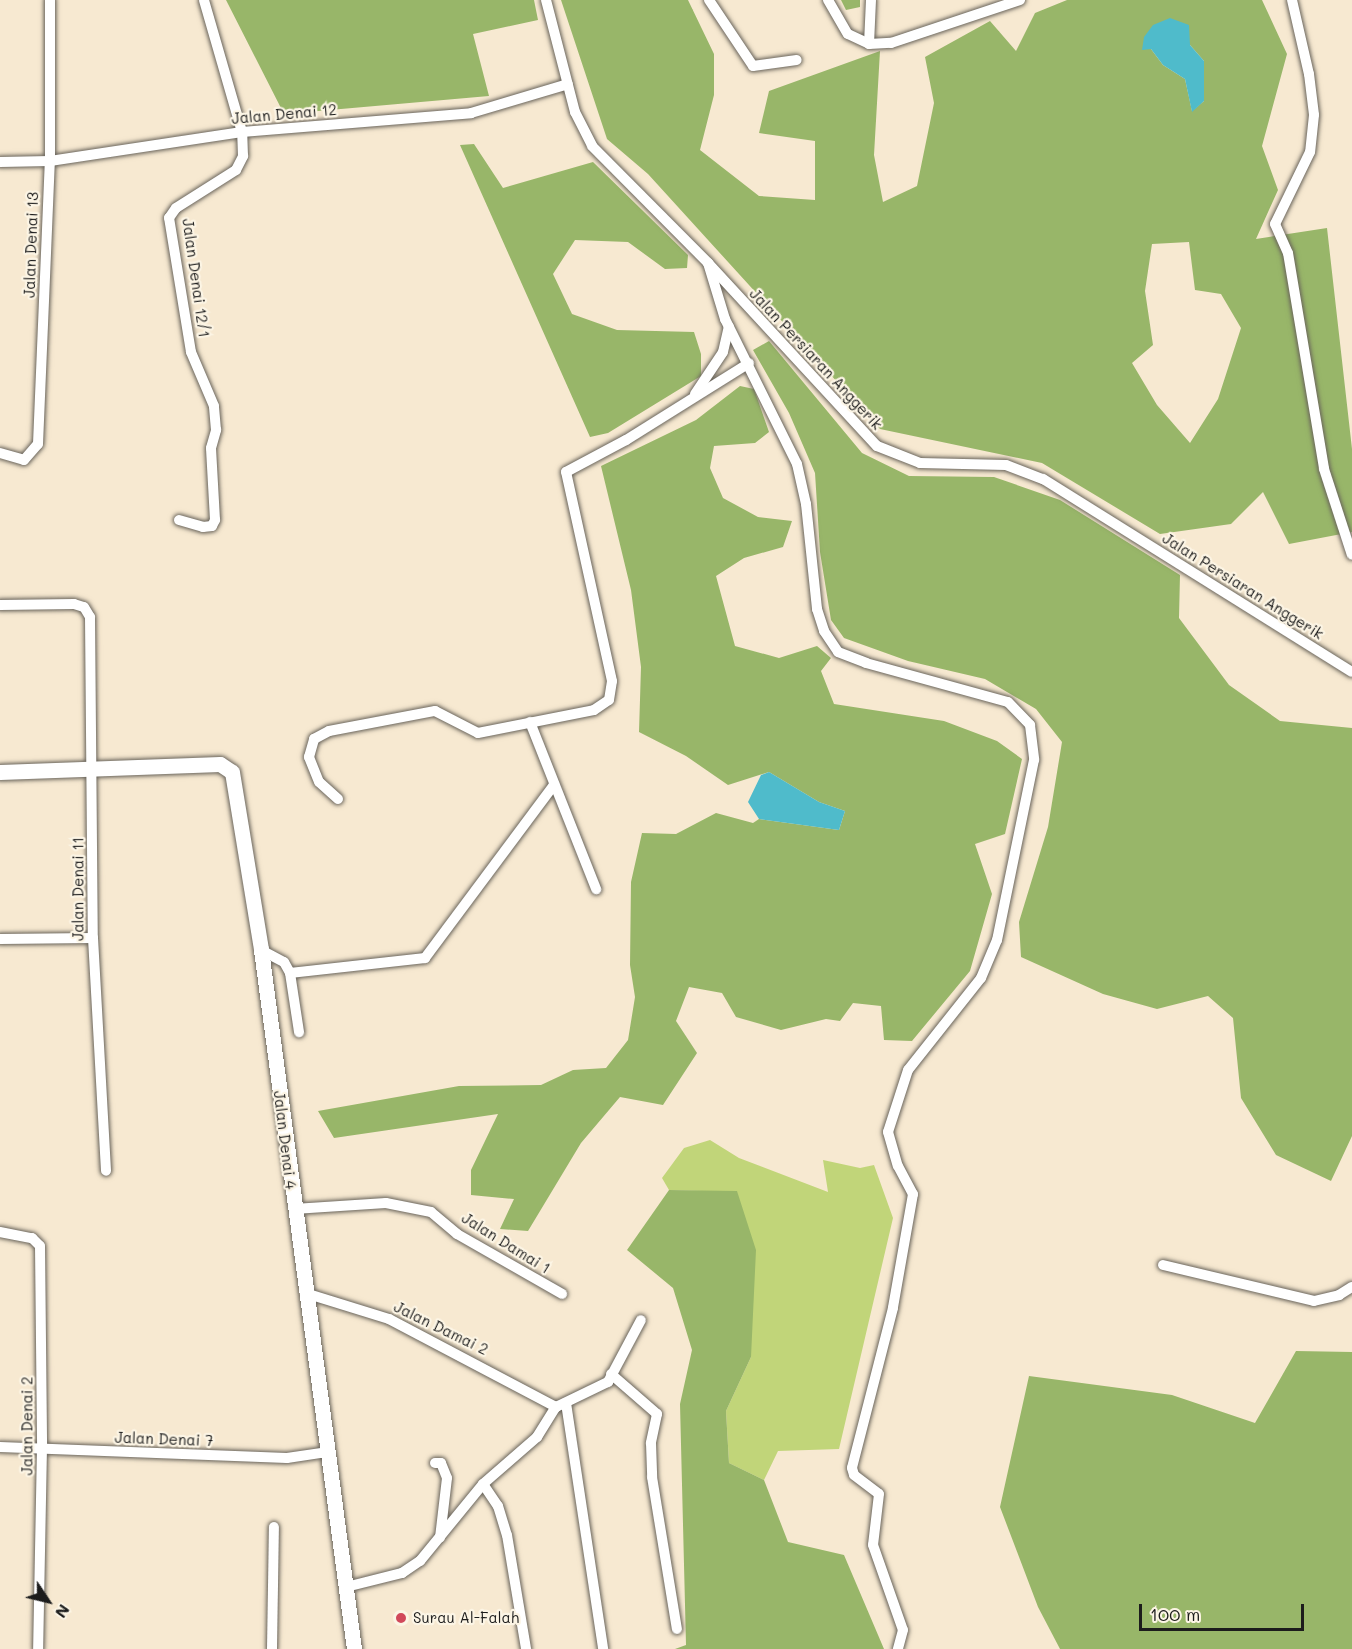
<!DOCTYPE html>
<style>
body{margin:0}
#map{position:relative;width:1352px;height:1649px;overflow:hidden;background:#f7e9d1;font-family:Mali,sans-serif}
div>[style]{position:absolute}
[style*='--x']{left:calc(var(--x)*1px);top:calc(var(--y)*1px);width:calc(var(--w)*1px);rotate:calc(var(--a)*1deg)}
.green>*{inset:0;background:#c1d579}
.forest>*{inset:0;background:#98b669}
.water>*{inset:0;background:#4fbbcb}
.roads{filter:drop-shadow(0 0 2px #69645b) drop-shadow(0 0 2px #69645b)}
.street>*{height:10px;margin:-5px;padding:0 5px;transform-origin:5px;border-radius:5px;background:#fff}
.secondary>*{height:15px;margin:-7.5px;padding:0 7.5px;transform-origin:7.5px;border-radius:7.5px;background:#fff}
.dots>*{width:16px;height:16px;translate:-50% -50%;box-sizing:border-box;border:3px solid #fcf5e5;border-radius:50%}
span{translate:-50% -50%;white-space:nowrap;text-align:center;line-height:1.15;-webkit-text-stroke:4.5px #fcf5e5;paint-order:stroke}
.street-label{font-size:15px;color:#1c1c1c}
.poi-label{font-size:15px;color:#1c1c1c}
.left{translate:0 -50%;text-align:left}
.north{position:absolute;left:18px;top:1571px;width:60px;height:60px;-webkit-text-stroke:4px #fcf5e5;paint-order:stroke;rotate:125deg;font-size:16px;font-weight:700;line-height:24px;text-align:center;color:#1c1c1c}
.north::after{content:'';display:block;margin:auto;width:21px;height:27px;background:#1c1c1c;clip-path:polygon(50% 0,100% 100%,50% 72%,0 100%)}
.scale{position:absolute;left:1139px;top:1604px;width:165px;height:27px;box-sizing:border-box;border:3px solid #1c1c1c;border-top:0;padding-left:8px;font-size:18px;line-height:21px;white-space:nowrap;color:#1c1c1c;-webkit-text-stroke:4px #fcf5e5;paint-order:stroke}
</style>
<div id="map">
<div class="green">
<div style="clip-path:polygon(710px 1140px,739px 1158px,828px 1192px,823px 1160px,860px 1168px,874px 1165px,893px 1218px,839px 1449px,778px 1451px,764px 1480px,729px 1463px,726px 1411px,751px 1357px,737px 1192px,669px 1190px,662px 1178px,684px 1148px)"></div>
</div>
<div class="forest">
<div style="clip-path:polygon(226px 0,534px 0,538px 20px,473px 34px,489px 96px,284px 114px)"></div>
<div style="clip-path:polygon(evenodd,561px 0,688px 0,714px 54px,714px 95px,700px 150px,759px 196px,815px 200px,815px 141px,759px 133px,769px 91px,880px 51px,874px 155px,883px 202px,917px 186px,934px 103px,925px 57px,990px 21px,1016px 51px,1035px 13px,1067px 0,1262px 0,1287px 54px,1262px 146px,1278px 190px,1256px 239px,1327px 228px,1352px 449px,1352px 532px,1289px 544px,1263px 492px,1231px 524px,1160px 534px,1042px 463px,880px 429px,648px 174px,607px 139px,561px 0,1190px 45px,1204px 61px,1204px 101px,1192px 111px,1185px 79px,1163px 65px,1151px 49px,1190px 45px,561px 0,1189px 242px,1195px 290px,1221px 294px,1241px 328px,1218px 399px,1190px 443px,1157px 405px,1132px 363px,1153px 345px,1145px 291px,1152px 244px,1189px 242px)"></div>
<div style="clip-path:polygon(841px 0,860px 0,860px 7px,846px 10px)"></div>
<div style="clip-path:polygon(474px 144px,503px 188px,593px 162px,688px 255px,687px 268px,665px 269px,628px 242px,575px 240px,553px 274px,572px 314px,617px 330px,694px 332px,701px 354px,701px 376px,608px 433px,590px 437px,460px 145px)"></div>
<div style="clip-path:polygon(769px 341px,862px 453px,909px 476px,994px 477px,1060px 500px,1180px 575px,1179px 618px,1229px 685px,1280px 721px,1352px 728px,1352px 1136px,1331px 1181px,1276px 1155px,1241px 1098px,1233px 1018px,1208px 996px,1157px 1009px,1103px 994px,1021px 957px,1019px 922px,1048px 827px,1062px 742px,1036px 709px,985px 679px,908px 661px,844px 638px,831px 620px,820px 552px,815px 473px,789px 413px,753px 350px)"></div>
<div style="clip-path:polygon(740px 386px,754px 389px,769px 432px,755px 443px,714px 446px,710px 468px,723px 498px,758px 517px,792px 521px,783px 547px,744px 558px,716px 576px,735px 646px,779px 658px,817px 646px,831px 658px,821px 671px,834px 704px,944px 721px,997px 741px,1022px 759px,1005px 834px,975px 844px,992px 894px,970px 971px,912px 1041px,884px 1040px,881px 1006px,853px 1003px,840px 1021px,826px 1019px,781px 1030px,736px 1017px,722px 993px,689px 987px,676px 1021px,697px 1053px,663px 1105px,620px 1097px,581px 1143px,528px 1231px,500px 1229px,514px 1199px,471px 1195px,471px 1170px,498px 1114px,334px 1138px,318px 1111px,459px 1086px,541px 1085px,573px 1070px,606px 1068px,628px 1040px,635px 997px,630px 965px,631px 882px,642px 833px,676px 834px,716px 813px,753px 823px,759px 819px,839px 830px,845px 811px,819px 802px,769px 772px,728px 785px,686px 756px,639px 732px,641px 667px,631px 590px,601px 466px,696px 420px)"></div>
<div style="clip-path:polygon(669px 1190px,737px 1191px,756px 1250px,751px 1357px,726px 1411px,729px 1463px,764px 1480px,788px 1542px,844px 1555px,884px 1649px,675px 1649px,686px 1645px,680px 1404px,692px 1350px,673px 1288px,627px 1250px)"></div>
<div style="clip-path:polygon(1296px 1351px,1352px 1352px,1352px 1649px,1060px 1649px,1038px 1607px,1000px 1507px,1029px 1376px,1172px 1395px,1255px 1423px)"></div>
</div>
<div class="water">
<div style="clip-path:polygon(1170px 18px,1189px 25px,1190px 45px,1204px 61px,1204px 101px,1192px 112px,1185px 79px,1163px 65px,1151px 49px,1142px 50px,1144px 37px,1153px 25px)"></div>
<div style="clip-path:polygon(769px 772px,819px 802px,845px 811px,839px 830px,759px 819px,748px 802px,761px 775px)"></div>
</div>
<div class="roads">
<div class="street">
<div style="--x:546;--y:0;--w:116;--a:75.5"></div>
<div style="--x:575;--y:112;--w:38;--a:63"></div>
<div style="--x:592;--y:146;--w:165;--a:45.2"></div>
<div style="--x:708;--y:263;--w:249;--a:47.3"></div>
<div style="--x:877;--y:446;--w:46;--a:21.6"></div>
<div style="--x:920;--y:463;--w:86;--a:1.3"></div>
<div style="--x:1006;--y:465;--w:40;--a:21"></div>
<div style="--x:1043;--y:479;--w:364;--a:32"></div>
<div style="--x:709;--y:0;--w:79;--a:56.3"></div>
<div style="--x:753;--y:66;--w:44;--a:-7.8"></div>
<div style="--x:828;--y:0;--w:39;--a:60"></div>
<div style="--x:848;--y:34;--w:23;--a:25"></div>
<div style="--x:869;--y:44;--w:22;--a:-3"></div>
<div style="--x:891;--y:43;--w:136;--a:-18.4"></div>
<div style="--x:1292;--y:0;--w:76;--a:77.1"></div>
<div style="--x:1309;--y:74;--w:41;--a:83"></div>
<div style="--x:1314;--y:115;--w:37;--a:96"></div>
<div style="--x:1310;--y:152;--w:80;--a:115.9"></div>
<div style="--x:1275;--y:224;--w:32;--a:66"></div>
<div style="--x:1288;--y:253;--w:219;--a:80.5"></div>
<div style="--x:1324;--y:469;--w:90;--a:72"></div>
<div style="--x:869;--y:44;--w:44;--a:-87.4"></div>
<div style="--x:0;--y:162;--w:50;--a:-1.1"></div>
<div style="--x:50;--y:161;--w:194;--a:-8.6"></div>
<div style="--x:242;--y:132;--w:230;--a:-4.7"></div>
<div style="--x:471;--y:113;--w:101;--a:-16.6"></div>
<div style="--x:708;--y:263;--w:59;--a:73.1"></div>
<div style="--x:725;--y:319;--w:162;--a:63.6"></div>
<div style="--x:797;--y:464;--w:41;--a:77.3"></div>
<div style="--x:806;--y:504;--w:106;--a:84"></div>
<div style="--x:817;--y:609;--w:23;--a:72"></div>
<div style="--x:824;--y:631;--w:25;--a:56"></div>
<div style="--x:838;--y:652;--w:30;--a:21"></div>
<div style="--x:866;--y:663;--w:147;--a:15.4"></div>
<div style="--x:1008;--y:702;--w:32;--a:46"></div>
<div style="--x:1030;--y:725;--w:35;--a:83"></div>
<div style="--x:1034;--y:760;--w:184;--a:101.6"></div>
<div style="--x:997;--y:940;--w:41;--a:112.8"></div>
<div style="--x:981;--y:978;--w:117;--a:128.4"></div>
<div style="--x:908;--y:1070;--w:65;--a:107.9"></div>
<div style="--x:888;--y:1132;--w:35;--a:74"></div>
<div style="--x:898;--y:1166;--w:32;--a:62"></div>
<div style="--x:913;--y:1194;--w:116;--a:100"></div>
<div style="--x:893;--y:1308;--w:165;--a:104.4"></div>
<div style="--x:852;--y:1468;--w:7;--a:74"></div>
<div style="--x:854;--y:1475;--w:31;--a:37"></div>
<div style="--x:879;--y:1494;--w:51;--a:96.7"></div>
<div style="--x:873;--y:1545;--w:90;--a:70.6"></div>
<div style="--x:903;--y:1630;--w:20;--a:105"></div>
<div style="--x:695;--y:394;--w:50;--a:-56.3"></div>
<div style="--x:723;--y:352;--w:26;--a:-77"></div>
<div style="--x:0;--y:453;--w:25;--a:16"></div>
<div style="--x:24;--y:460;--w:21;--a:-49"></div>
<div style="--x:38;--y:444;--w:283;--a:-87.6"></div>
<div style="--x:50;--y:161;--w:161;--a:-90"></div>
<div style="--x:179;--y:520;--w:25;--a:16"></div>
<div style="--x:203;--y:527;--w:9;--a:-6"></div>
<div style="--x:212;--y:526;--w:7;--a:-63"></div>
<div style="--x:215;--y:520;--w:72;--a:-93.2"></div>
<div style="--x:211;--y:448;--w:19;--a:-74"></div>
<div style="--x:216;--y:430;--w:24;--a:-95"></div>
<div style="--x:214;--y:406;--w:59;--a:-113.1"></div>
<div style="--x:191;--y:352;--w:136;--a:-99.3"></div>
<div style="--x:169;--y:218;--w:12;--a:-55"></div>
<div style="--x:176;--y:208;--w:71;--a:-32.3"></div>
<div style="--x:236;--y:170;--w:16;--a:-63"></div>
<div style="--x:243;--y:156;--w:24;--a:-92"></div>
<div style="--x:242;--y:132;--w:137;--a:-106.1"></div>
<div style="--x:0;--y:605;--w:74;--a:-0.8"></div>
<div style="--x:74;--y:604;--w:10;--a:17"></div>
<div style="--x:84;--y:607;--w:12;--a:59"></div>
<div style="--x:90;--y:617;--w:321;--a:89.5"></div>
<div style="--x:93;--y:938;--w:233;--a:86.8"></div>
<div style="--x:530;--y:722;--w:180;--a:68.4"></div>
<div style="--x:338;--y:799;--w:25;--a:-138"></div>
<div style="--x:319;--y:782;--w:27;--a:-112"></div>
<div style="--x:309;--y:757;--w:19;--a:-74"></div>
<div style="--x:314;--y:739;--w:17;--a:-28"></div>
<div style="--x:329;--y:731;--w:108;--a:-10.7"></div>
<div style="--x:435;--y:711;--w:48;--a:27.1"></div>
<div style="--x:478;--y:733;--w:118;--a:-11.2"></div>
<div style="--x:594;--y:710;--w:18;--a:-34"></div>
<div style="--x:609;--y:700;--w:19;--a:-81"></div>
<div style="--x:612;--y:681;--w:214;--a:-102.4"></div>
<div style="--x:566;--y:472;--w:68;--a:-28.1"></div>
<div style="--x:626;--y:440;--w:145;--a:-32"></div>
<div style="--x:0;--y:939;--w:93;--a:-0.6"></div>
<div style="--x:261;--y:950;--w:26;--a:28"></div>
<div style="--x:284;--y:962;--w:13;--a:61"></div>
<div style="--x:290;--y:973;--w:136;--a:-6.3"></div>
<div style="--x:425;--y:958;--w:216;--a:-53.3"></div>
<div style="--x:290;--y:973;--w:60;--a:81.3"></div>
<div style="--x:294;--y:1209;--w:92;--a:-3.7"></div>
<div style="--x:386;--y:1203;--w:46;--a:11.3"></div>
<div style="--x:431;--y:1212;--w:34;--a:40"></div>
<div style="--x:457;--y:1234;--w:121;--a:29.7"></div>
<div style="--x:0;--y:1232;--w:33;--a:11"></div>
<div style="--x:32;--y:1238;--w:11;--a:45"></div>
<div style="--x:40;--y:1246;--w:201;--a:89.4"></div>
<div style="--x:42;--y:1447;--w:202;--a:91.1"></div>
<div style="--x:1163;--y:1265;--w:155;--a:13.4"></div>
<div style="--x:1314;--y:1301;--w:26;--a:-13"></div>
<div style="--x:1339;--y:1295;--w:15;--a:-32"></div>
<div style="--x:305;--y:1293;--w:88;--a:17.2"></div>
<div style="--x:389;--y:1319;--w:189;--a:27.8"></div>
<div style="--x:611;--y:1374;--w:61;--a:41"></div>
<div style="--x:657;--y:1414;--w:30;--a:102"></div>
<div style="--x:651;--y:1443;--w:34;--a:88"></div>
<div style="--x:652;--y:1477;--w:154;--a:80.7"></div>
<div style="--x:566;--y:1403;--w:249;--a:81.4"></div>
<div style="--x:0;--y:1447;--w:287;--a:2.2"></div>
<div style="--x:287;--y:1458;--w:40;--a:-8.5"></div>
<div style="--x:435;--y:1463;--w:6;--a:0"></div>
<div style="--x:441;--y:1463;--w:16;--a:68"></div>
<div style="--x:447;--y:1478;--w:60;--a:96.7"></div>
<div style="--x:483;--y:1484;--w:27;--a:56"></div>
<div style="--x:498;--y:1506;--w:30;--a:73"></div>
<div style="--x:507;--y:1535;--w:116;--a:80.5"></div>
<div style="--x:346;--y:1587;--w:58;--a:-14"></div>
<div style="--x:402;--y:1573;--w:22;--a:-34"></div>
<div style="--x:420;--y:1561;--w:99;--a:-50.7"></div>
<div style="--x:483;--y:1484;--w:72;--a:-41"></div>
<div style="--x:537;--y:1437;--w:36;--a:-58"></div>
<div style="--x:556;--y:1407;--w:58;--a:-25.7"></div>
<div style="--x:608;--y:1382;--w:70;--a:-62"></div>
<div style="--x:272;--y:1649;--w:122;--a:-89.1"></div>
</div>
<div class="secondary">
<div style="--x:0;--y:772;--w:220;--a:-2.1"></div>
<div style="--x:220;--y:764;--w:14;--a:34"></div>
<div style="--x:232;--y:772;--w:180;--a:80.7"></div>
<div style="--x:261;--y:950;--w:705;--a:82.42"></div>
</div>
</div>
<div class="dots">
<div style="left:401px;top:1618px;background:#d1495b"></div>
</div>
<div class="street-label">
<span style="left:284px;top:114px;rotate:-5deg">Jalan Denai 12</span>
<span style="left:31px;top:245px;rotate:-88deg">Jalan Denai 13</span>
<span style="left:196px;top:278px;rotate:82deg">Jalan Denai 12/1</span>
<span style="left:816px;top:359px;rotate:47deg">Jalan Persiaran Anggerik</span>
<span style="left:1243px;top:586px;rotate:32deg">Jalan Persiaran Anggerik</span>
<span style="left:78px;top:889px;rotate:-90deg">Jalan Denai 11</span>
<span style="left:285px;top:1140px;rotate:83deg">Jalan Denai 4</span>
<span style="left:506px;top:1243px;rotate:32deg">Jalan Damai 1</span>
<span style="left:441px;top:1328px;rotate:26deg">Jalan Damai 2</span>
<span style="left:27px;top:1426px;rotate:-90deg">Jalan Denai 2</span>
<span style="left:164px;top:1439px;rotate:2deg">Jalan Denai 7</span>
</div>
<div class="poi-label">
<span class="left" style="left:413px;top:1618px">Surau Al-Falah</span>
</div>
<div class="north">N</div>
<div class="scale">100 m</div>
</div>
